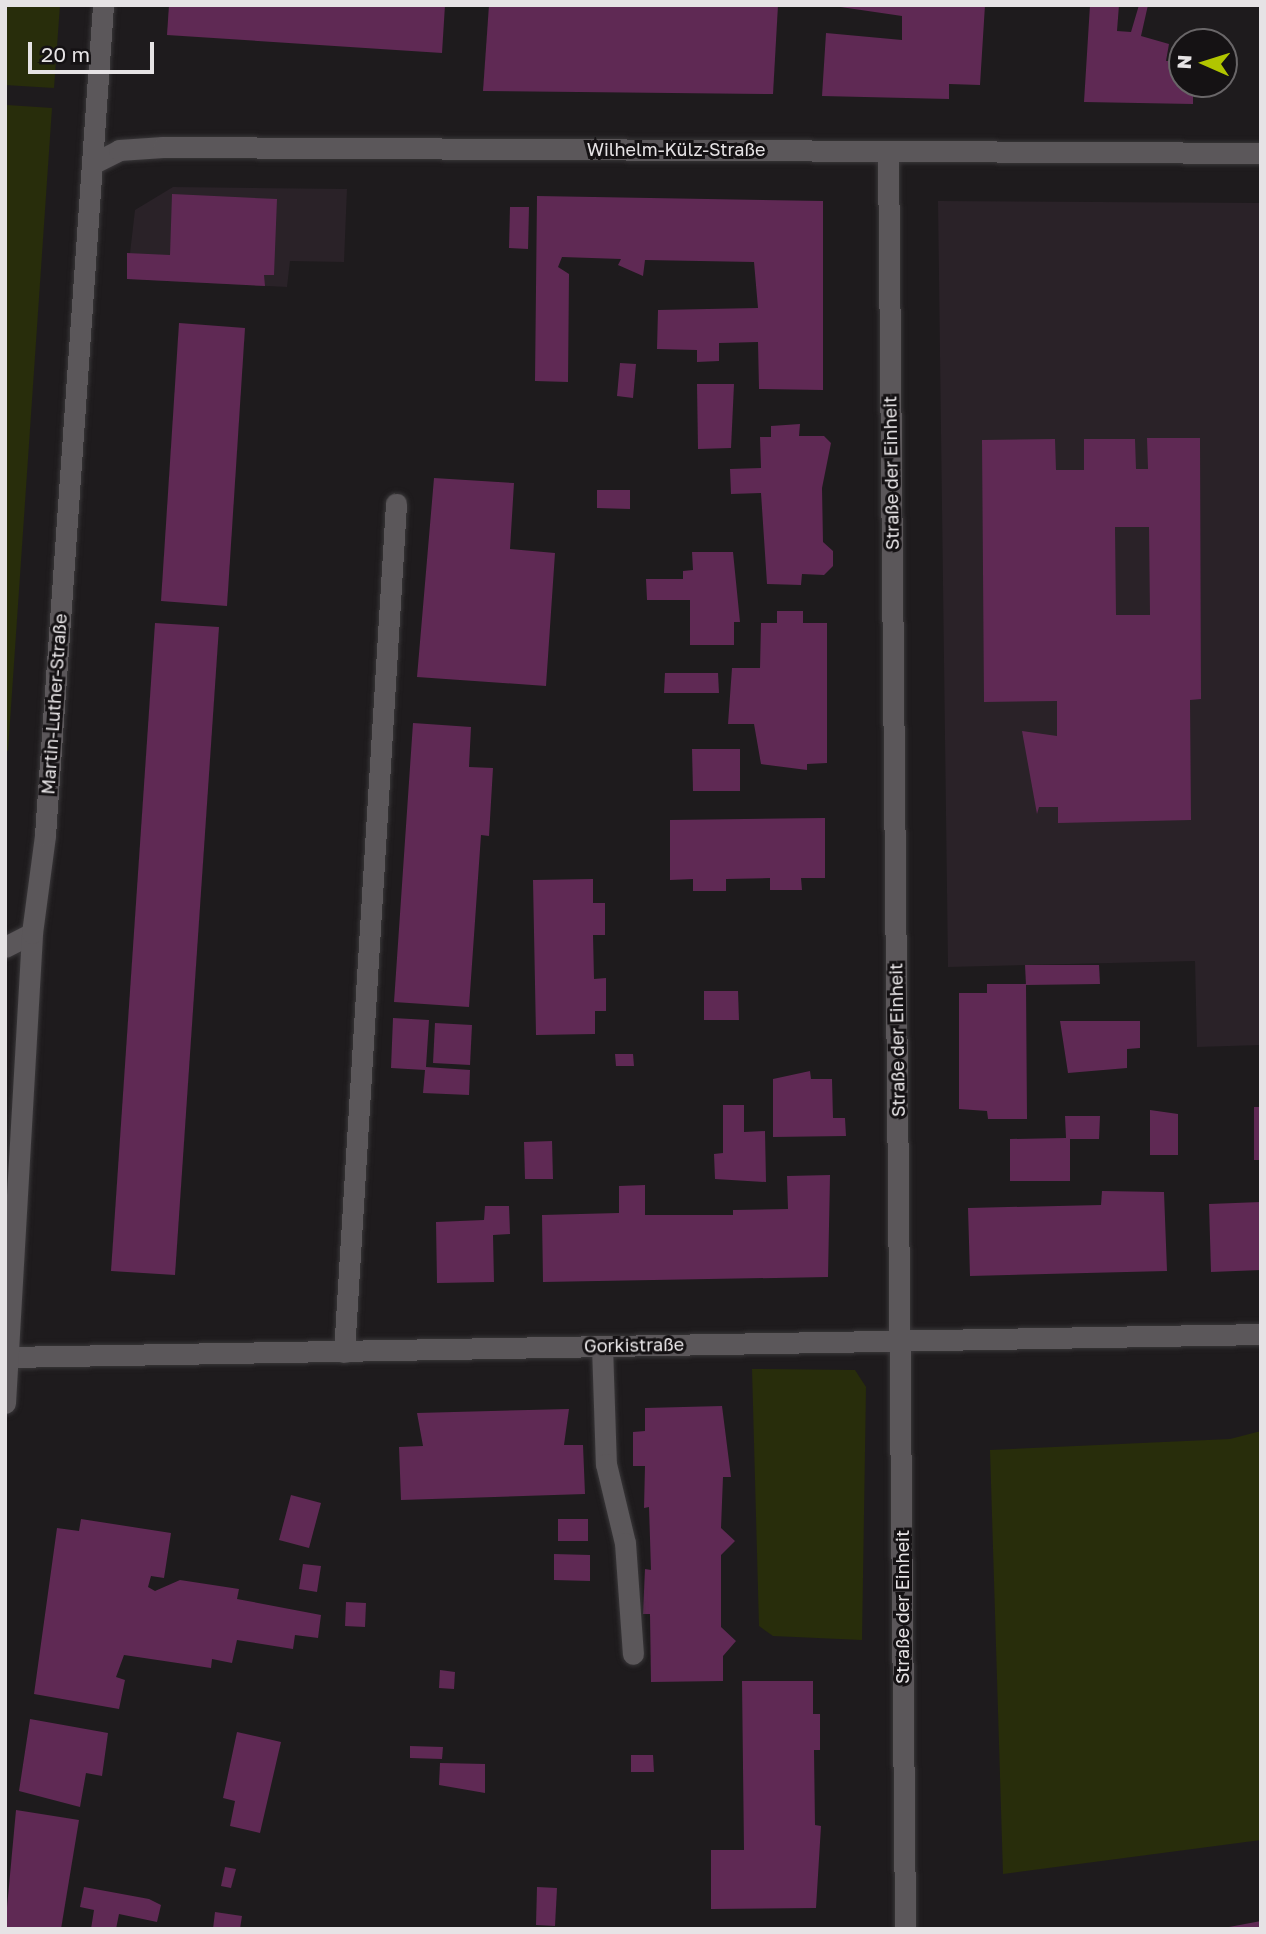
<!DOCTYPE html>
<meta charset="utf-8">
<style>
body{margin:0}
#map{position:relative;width:1266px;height:1934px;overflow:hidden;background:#1e1b1d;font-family:"Golos Text",sans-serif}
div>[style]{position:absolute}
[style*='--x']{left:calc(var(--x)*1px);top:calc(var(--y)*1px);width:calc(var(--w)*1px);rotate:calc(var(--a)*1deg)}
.built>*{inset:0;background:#2a2228}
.green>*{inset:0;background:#282d0b}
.building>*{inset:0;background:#5f2954}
.roads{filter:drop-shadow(0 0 2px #393739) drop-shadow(0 0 2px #393739)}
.lane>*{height:21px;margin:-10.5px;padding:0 10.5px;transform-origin:10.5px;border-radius:10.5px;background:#5b575a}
.street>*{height:21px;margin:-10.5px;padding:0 10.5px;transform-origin:10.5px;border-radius:10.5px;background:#5b575a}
span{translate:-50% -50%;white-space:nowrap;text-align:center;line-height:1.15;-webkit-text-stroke:6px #151214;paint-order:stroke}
.street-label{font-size:18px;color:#e6e3e5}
.frame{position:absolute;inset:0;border:7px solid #e6e3e5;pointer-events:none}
.north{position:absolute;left:1168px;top:28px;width:70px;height:70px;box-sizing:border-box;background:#151214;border:2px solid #696668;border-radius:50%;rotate:273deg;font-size:19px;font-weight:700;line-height:28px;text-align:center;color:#e6e3e5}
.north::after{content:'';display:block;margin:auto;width:24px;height:32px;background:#b1c500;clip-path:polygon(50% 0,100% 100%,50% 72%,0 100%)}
.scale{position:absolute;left:28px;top:42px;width:126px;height:32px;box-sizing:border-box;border:4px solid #e6e3e5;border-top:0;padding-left:9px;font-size:21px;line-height:24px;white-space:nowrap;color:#e6e3e5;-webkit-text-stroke:5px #151214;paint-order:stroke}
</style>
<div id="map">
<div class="built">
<div style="clip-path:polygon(173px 187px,347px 189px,344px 262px,290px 261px,287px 287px,127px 279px,135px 210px)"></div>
<div style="clip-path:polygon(938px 201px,1261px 203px,1261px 1045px,1197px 1047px,1195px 961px,948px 967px)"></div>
</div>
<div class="green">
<div style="clip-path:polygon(5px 5px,60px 5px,54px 88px,5px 85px)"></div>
<div style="clip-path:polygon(7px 105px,52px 108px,8px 751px,5px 750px)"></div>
<div style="clip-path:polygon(752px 1369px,855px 1370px,866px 1387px,862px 1640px,773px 1636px,759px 1626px)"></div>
<div style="clip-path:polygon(1261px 1431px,1261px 1840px,1003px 1874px,990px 1450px,1230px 1439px)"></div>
</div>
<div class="building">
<div style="clip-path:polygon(169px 5px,445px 5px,442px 53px,167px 35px)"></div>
<div style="clip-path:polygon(489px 5px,778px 5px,773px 94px,483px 91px)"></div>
<div style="clip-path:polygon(827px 5px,985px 5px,980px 85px,949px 84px,949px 99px,822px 96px,826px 33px,902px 40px,902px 16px)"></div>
<div style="clip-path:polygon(1090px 5px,1119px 5px,1117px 31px,1131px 32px,1139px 5px,1148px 5px,1141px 36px,1169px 44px,1166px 61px,1182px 61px,1182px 84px,1193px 84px,1193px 104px,1084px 102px)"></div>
<div style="clip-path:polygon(172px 194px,277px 199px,274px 275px,264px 275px,265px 286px,127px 279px,127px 253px,170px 255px)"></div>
<div style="clip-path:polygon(537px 196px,823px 201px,823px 390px,759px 389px,758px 342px,719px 343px,719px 361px,697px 362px,697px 350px,657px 349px,658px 310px,758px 308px,754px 262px,645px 260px,643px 276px,618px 265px,621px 259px,562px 257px,558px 267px,569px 274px,568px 382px,535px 381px)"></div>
<div style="clip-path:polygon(510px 207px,529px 207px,528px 249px,509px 248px)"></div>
<div style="clip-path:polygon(179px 323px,245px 328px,227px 606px,161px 601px)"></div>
<div style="clip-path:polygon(620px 363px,636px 364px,633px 398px,617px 396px)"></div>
<div style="clip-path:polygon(697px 384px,734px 384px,731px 448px,698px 449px)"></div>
<div style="clip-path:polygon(800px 424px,799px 436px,824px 436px,831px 443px,822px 488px,823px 542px,833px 551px,833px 566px,824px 575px,802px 574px,801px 585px,767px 584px,761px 493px,731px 494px,730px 469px,761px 468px,760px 437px,771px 437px,771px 426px)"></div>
<div style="clip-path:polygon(evenodd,1147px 438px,1200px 438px,1201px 699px,1190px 700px,1191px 820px,1058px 823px,1058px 807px,1039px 807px,1037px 814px,1022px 731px,1057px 736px,1057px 701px,984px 702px,982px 440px,1055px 439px,1056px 470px,1084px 470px,1084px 439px,1135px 439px,1136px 469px,1148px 469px,1147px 438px,1115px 527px,1149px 527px,1150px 615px,1116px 615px,1115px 527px)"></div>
<div style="clip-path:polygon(434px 478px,514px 483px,510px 549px,555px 553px,546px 686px,417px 677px)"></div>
<div style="clip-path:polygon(597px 490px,630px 490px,630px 509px,597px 508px)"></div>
<div style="clip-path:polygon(692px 552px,733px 552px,740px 622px,734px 622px,734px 645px,690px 645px,690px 600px,647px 600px,646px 579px,683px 579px,683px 571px,693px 570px)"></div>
<div style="clip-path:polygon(777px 611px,803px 611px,803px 623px,827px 623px,827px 763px,807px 764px,807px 770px,761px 764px,754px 724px,728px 724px,732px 668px,760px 668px,761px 623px,777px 623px)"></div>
<div style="clip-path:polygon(155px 623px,219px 627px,175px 1275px,111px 1271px)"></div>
<div style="clip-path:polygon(665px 673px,718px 673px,719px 693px,664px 693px)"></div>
<div style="clip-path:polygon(413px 723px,471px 727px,469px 767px,493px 768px,489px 836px,481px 835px,469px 1007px,394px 1002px)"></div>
<div style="clip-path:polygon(692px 749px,740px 749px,740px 791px,693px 791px)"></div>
<div style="clip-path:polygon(825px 818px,825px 878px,801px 878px,802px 890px,770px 890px,770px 878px,726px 879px,726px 891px,693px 891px,693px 879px,670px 880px,670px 820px)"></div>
<div style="clip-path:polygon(593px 879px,593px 903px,605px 903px,605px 935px,593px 935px,594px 979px,606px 978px,606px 1011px,595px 1011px,595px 1034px,536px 1035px,533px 880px)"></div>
<div style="clip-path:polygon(1025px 965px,1099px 965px,1100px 984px,1026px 985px)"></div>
<div style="clip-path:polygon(987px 984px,1026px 984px,1027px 1119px,988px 1119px,987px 1111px,959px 1109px,959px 993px,987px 993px)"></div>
<div style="clip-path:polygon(704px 991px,738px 991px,739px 1020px,704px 1020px)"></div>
<div style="clip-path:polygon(393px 1018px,429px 1020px,426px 1067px,470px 1070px,469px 1095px,423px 1093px,425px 1070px,391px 1068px)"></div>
<div style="clip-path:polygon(1060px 1021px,1140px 1021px,1140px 1048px,1127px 1049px,1127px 1068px,1068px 1073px)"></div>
<div style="clip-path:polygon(435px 1023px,472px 1025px,470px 1065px,433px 1063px)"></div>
<div style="clip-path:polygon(615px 1054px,633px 1054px,634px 1066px,616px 1066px)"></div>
<div style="clip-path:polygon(810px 1071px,811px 1079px,832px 1079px,833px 1118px,845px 1118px,846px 1136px,773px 1137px,773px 1079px)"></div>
<div style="clip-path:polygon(723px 1105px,744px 1105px,744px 1132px,765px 1131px,766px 1182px,715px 1179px,714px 1154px,723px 1153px)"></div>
<div style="clip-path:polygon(1254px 1107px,1261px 1107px,1261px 1160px,1254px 1160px)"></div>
<div style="clip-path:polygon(1150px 1110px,1178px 1114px,1178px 1155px,1150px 1155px)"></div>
<div style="clip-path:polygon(1065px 1116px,1100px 1116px,1099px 1139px,1070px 1139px,1070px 1181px,1010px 1181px,1010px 1139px,1066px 1138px)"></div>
<div style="clip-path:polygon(552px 1141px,553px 1179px,525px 1179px,524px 1142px)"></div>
<div style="clip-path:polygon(830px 1175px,828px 1277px,543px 1282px,542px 1215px,619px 1213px,619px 1186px,645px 1185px,645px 1215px,733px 1215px,733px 1210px,788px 1209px,787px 1176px)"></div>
<div style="clip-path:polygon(1102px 1191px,1164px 1192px,1167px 1271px,970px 1276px,968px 1208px,1101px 1205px)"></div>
<div style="clip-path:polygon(1261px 1202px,1261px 1270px,1211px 1272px,1209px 1204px)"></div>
<div style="clip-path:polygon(485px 1206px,509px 1206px,510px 1234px,493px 1235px,494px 1282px,437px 1283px,436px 1222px,484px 1220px)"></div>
<div style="clip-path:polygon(722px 1406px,731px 1477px,723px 1477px,721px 1528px,735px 1541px,721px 1555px,721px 1627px,736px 1641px,723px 1656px,723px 1681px,651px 1682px,650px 1614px,643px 1614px,645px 1569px,651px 1570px,649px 1507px,644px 1508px,645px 1466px,633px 1466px,633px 1432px,645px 1431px,645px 1408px)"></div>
<div style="clip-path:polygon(569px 1409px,564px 1445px,583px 1445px,585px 1494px,401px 1500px,399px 1447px,423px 1446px,417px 1413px)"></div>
<div style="clip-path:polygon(291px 1495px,321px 1503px,309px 1548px,279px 1540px)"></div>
<div style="clip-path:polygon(81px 1519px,171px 1533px,164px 1578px,151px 1576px,148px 1587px,155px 1591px,180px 1580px,239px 1589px,237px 1599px,321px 1615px,318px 1638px,295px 1635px,293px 1649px,237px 1640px,232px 1663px,212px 1659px,211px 1668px,124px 1655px,116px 1677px,125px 1680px,119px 1709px,34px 1694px,57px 1528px,79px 1531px)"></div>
<div style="clip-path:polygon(558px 1519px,588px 1519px,588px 1541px,558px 1541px)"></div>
<div style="clip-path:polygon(554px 1554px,590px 1555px,590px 1581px,554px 1580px)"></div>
<div style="clip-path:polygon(303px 1564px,321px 1566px,317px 1592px,299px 1589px)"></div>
<div style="clip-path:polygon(346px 1602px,366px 1603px,365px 1627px,345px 1626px)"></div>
<div style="clip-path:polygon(440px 1670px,455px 1672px,454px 1689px,439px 1688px)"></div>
<div style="clip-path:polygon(742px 1681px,813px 1681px,813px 1714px,820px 1714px,820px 1750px,814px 1750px,815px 1825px,821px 1826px,816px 1908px,711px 1909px,711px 1850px,744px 1850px)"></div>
<div style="clip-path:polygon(30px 1719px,108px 1733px,102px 1776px,86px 1773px,80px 1807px,19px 1791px)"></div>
<div style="clip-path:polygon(237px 1732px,281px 1742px,260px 1833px,230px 1826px,235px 1801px,223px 1798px)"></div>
<div style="clip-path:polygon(410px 1746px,443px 1747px,442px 1759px,410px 1758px)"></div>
<div style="clip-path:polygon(631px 1755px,653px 1755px,654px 1772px,631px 1772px)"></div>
<div style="clip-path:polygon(440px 1763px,485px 1764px,485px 1793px,439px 1785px)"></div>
<div style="clip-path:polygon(16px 1810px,79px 1820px,61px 1929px,5px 1929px)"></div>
<div style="clip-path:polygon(225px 1867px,236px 1869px,231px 1888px,221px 1886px)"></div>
<div style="clip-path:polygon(84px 1887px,149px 1899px,161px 1905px,157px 1922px,119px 1914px,116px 1929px,91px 1929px,94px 1910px,80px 1907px)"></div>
<div style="clip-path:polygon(537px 1887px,557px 1888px,555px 1926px,536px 1925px)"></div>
<div style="clip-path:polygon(215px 1912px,242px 1916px,240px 1929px,213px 1929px)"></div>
<div style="clip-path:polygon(1261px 1921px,1261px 1929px,1229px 1929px,1229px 1927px)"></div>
</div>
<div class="roads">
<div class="lane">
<div style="--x:602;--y:1346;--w:118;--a:88.1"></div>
<div style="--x:606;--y:1464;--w:81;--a:76.5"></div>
<div style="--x:625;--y:1543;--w:111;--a:85.9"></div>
<div style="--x:344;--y:1352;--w:850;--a:-86.49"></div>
</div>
<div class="street">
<div style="--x:888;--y:151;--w:1778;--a:89.45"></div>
<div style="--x:94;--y:163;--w:28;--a:-27"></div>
<div style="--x:119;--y:150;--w:44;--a:-3.9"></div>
<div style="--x:163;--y:147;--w:1098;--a:0.31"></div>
<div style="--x:5;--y:947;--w:30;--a:-27"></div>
<div style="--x:8;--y:1357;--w:1253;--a:-1.05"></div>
<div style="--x:5;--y:1403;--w:471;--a:-86.7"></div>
<div style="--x:32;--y:933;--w:99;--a:-82.4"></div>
<div style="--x:45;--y:835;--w:832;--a:-86"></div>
</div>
</div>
<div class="street-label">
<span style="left:676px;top:149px">Wilhelm-Külz-Straße</span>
<span style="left:891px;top:473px;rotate:-91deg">Straße der Einheit</span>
<span style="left:54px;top:704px;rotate:-86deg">Martin-Luther-Straße</span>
<span style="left:897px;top:1040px;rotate:-91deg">Straße der Einheit</span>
<span style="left:634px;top:1345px;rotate:-1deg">Gorkistraße</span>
<span style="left:902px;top:1607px;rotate:-90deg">Straße der Einheit</span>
</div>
<div class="frame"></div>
<div class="north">N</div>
<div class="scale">20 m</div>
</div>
